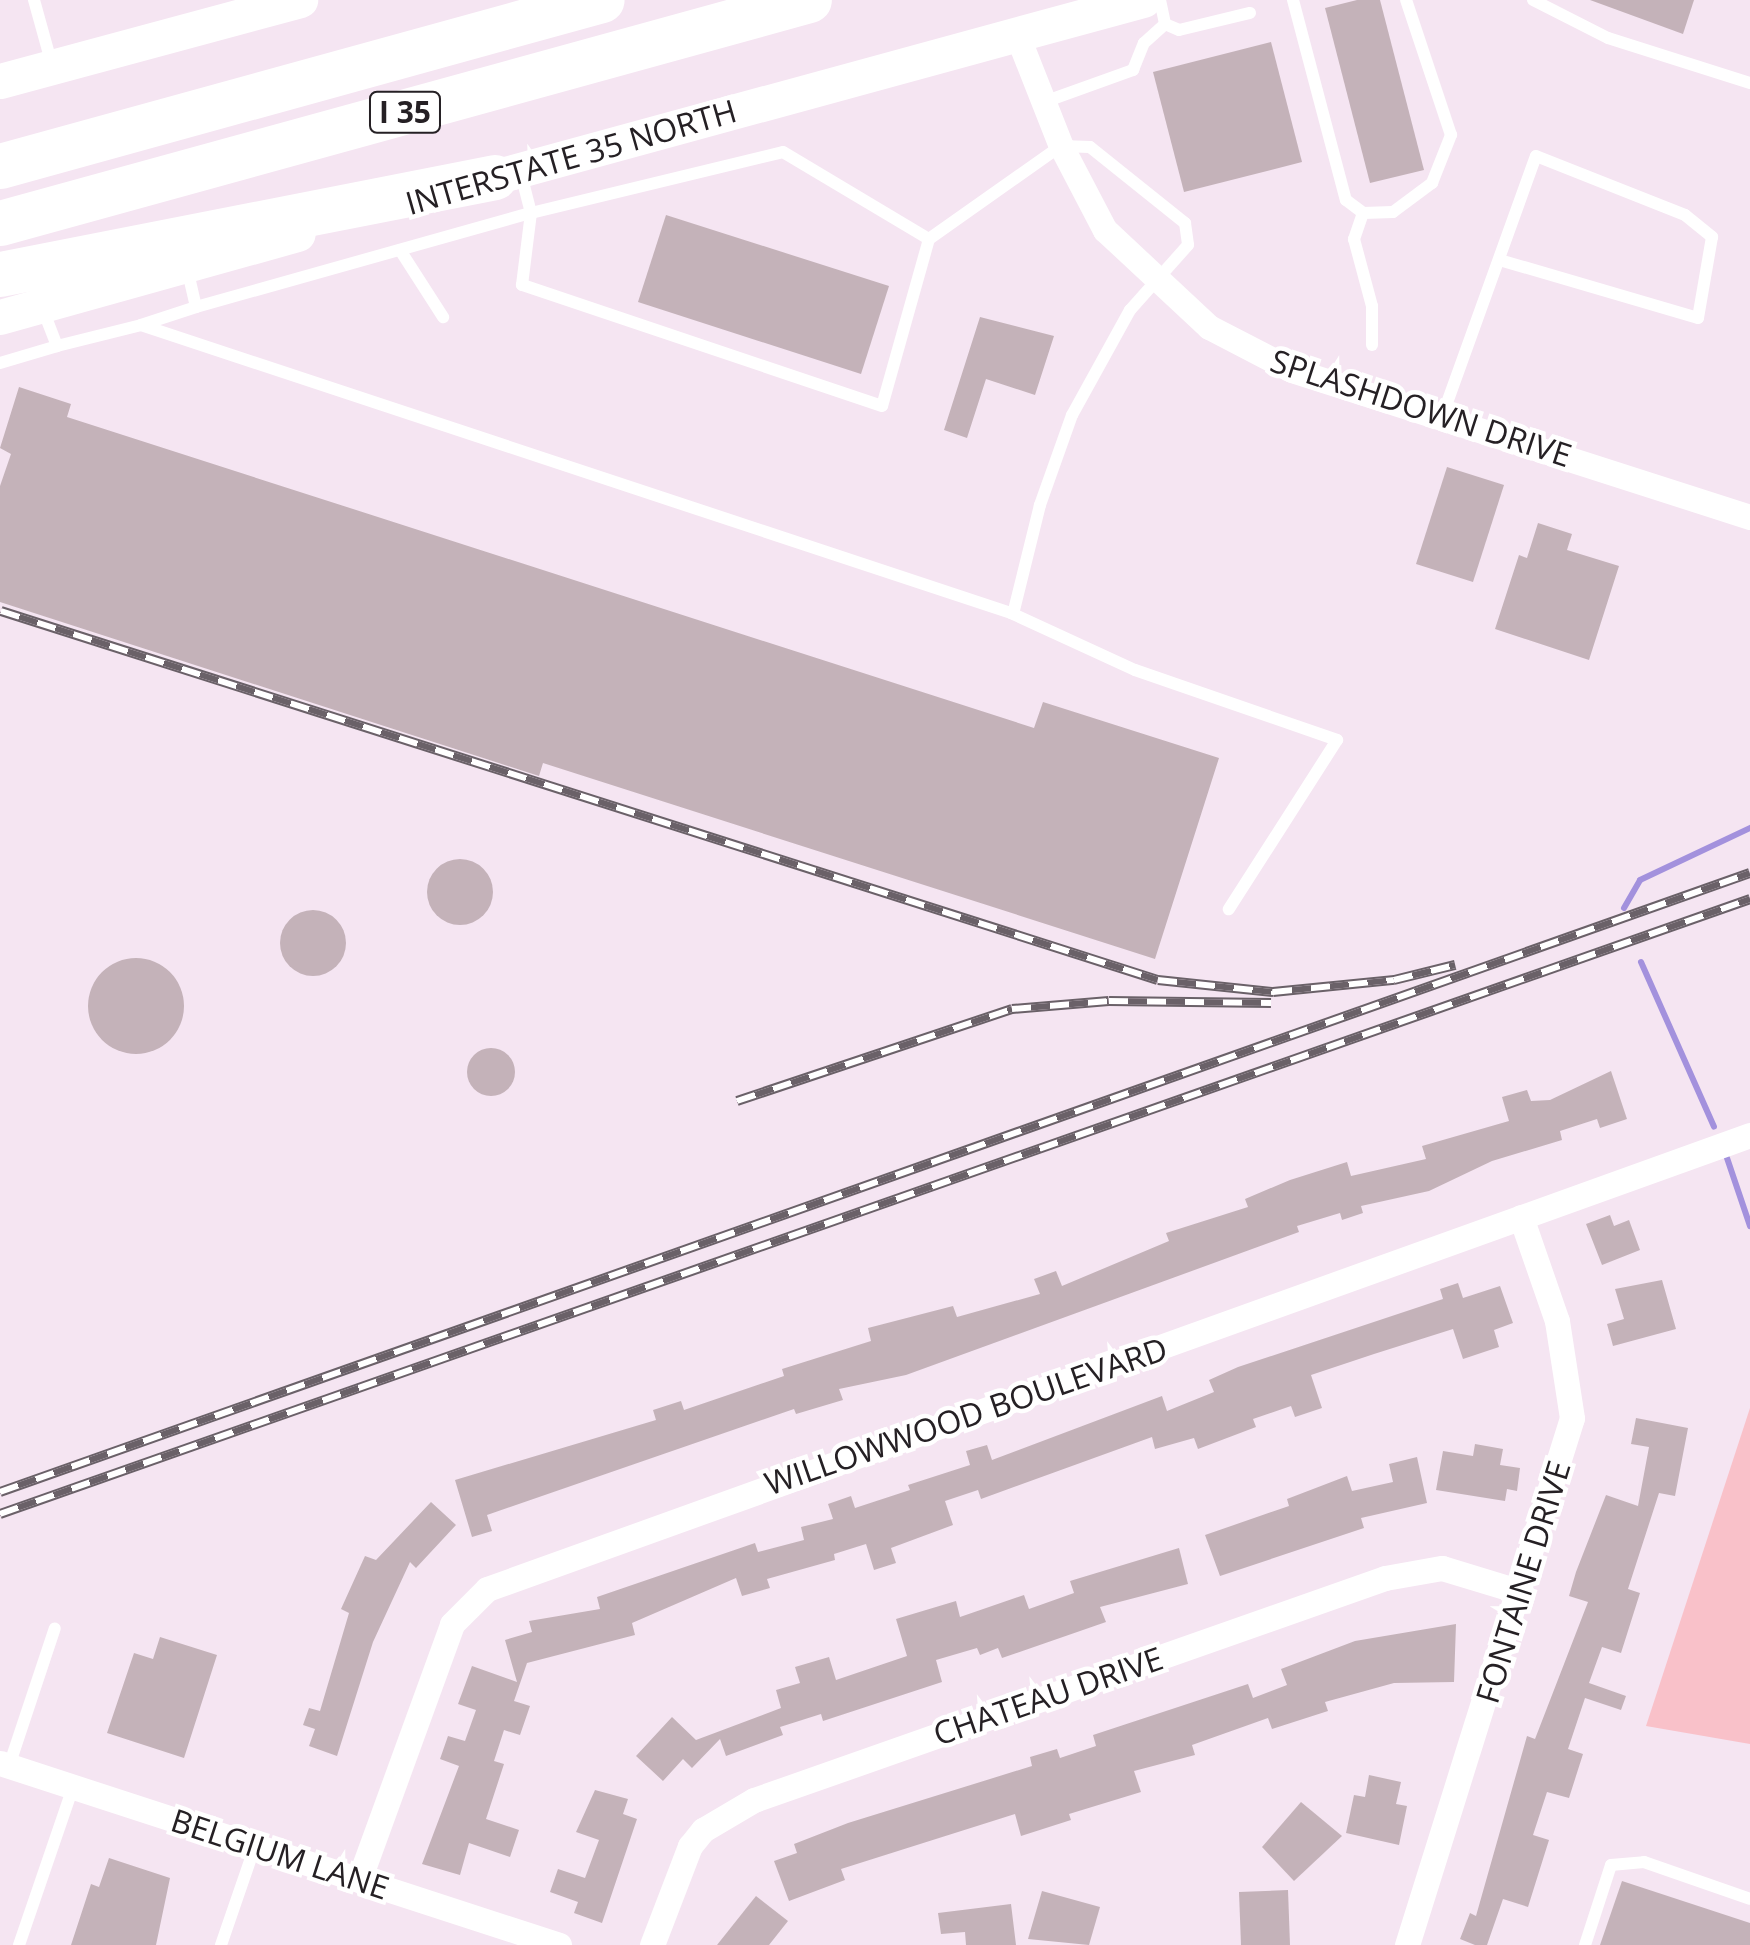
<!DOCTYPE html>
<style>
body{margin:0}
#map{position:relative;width:1750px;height:1945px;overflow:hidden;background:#f5e5f2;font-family:"Open Sans",sans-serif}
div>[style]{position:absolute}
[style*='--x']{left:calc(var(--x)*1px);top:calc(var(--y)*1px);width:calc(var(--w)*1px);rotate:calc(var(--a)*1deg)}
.green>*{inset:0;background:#f9c1c9}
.stream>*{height:6px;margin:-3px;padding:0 3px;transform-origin:3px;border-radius:3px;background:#a391dd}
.building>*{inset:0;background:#c4b2b9}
.round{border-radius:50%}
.lane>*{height:12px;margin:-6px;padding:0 6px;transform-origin:6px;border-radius:6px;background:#fff}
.street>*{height:25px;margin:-12.5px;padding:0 12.5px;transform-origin:12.5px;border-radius:12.5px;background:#fff}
.secondary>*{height:35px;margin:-17.5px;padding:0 17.5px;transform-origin:17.5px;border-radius:17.5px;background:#fff}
.highway>*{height:45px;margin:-22.5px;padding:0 22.5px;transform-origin:22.5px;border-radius:22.5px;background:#fff}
.rail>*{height:10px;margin-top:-5px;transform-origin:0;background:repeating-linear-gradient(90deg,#fff 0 19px,#6a6168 0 38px);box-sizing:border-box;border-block:2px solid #6a6168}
span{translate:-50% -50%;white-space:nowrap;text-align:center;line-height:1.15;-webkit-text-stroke:9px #fff;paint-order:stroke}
.shield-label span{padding:2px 8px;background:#fff;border:2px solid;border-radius:8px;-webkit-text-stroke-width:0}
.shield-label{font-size:30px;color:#252024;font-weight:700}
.street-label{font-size:32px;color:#252024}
</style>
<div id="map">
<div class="green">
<div style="clip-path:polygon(1750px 1408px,1750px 1744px,1646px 1726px)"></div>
</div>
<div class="stream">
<div style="--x:1624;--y:908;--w:32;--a:-60"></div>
<div style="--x:1640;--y:880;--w:122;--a:-25.3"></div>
<div style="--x:1641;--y:962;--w:180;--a:66.1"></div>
<div style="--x:1727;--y:1158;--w:72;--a:71.3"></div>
</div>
<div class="building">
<div style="clip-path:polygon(1357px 0,1380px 0,1424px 170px,1370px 183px,1325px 8px)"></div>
<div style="clip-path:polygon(1590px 0,1694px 0,1683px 34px)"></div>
<div style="clip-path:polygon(1271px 42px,1302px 162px,1184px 192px,1153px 72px)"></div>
<div style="clip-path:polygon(666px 215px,889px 286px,861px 374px,638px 302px)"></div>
<div style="clip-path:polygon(980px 317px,1054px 336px,1035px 395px,986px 379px,967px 438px,944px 430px)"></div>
<div style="clip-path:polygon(19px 387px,71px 404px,67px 417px,1034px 728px,1043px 702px,1219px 758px,1155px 959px,543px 763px,539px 776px,0 602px,0 486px,11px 454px,0 448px)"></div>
<div style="clip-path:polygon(1447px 467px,1504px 485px,1473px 582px,1416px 564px)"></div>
<div style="clip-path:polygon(1538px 523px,1572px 534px,1567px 550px,1619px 566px,1589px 660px,1495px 629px,1519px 555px,1527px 558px)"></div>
<div class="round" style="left:427px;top:859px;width:66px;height:66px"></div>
<div class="round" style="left:280px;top:910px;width:66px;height:66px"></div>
<div class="round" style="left:88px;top:958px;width:96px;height:96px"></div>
<div class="round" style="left:467px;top:1048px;width:48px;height:48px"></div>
<div style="clip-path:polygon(1611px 1071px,1627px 1119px,1600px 1128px,1597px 1119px,1560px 1131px,1562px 1140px,1492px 1161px,1429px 1191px,1361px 1206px,1363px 1213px,1342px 1220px,1340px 1213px,1297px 1226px,1299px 1232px,906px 1375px,839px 1389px,843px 1400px,796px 1414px,794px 1409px,487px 1515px,492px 1531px,472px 1537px,455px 1480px,656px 1420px,653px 1410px,681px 1401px,684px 1410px,784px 1376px,782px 1369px,871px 1341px,868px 1328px,953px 1306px,957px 1317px,1040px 1294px,1034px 1279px,1056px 1271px,1062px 1286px,1169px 1241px,1166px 1233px,1248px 1207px,1245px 1199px,1290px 1180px,1347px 1162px,1351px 1176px,1426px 1159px,1422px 1146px,1509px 1121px,1502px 1097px,1527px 1090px,1531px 1101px,1550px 1100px)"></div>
<div style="clip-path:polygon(1610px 1215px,1614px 1226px,1629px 1220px,1640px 1250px,1602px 1265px,1586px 1224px)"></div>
<div style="clip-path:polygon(1662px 1280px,1676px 1329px,1613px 1346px,1607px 1324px,1624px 1319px,1615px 1289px)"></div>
<div style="clip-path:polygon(1458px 1283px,1463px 1298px,1500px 1286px,1513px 1323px,1494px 1330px,1499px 1347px,1463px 1359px,1453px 1329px,1374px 1354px,1311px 1375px,1322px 1408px,1295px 1417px,1291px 1406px,1253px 1419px,1256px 1427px,1198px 1449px,1194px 1438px,1155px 1449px,1152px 1437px,981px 1499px,978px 1490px,945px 1501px,953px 1525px,891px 1548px,896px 1563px,874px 1570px,866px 1544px,834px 1554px,835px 1560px,767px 1579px,770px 1588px,742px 1596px,736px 1578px,632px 1623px,635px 1635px,527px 1663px,514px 1701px,530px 1706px,520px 1735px,504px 1730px,494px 1761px,504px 1764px,486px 1819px,519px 1830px,510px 1857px,469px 1843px,460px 1875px,422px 1864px,459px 1766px,440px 1759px,448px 1736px,465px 1741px,476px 1710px,458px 1704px,472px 1666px,517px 1682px,505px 1640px,532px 1632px,529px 1621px,600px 1609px,597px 1597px,755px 1543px,758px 1552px,804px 1540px,801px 1527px,833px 1519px,828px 1504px,851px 1496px,855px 1508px,910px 1490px,908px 1485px,970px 1465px,966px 1451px,987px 1445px,992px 1460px,1162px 1396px,1167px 1411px,1214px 1392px,1209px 1380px,1238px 1367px,1443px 1299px,1440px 1289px)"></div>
<div style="clip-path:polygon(1636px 1418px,1688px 1428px,1675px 1496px,1659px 1493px,1628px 1589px,1640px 1593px,1621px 1653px,1602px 1647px,1589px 1683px,1626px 1696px,1621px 1710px,1585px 1698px,1568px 1749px,1583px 1754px,1569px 1798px,1547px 1792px,1533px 1835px,1549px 1840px,1528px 1907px,1503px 1899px,1487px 1945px,1475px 1945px,1460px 1939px,1470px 1913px,1476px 1916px,1527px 1736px,1535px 1739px,1588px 1602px,1569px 1596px,1576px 1572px,1606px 1495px,1638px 1506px,1649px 1447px,1631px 1444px)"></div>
<div style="clip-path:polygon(1475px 1444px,1503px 1449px,1500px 1465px,1520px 1468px,1517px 1491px,1507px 1489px,1505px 1501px,1436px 1490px,1443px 1451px,1473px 1456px)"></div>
<div style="clip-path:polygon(1417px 1457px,1427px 1503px,1361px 1518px,1364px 1528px,1220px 1576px,1205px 1535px,1289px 1506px,1287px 1499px,1347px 1476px,1352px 1491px,1393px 1482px,1389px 1464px)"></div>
<div style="clip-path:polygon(431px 1502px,456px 1525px,416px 1568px,410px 1562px,373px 1642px,337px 1756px,309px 1746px,315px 1729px,303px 1725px,309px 1708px,320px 1711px,349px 1613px,341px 1609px,365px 1556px,376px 1560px)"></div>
<div style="clip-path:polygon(1179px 1548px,1188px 1584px,1100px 1607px,1106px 1622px,1002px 1658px,998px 1648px,980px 1655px,977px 1648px,936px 1660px,942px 1682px,823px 1721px,821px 1714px,780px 1727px,783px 1735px,726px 1756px,720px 1739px,692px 1768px,683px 1759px,663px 1781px,636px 1756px,672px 1717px,696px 1740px,781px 1708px,776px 1690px,800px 1683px,795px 1667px,829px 1657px,836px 1680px,907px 1656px,896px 1619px,956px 1601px,960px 1617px,1024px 1595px,1029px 1609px,1074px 1593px,1070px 1581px)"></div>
<div style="clip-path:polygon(1456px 1624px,1454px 1682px,1394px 1683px,1325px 1702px,1328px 1711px,1272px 1729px,1268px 1718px,1192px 1745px,1195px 1755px,1134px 1771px,1141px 1792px,1069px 1814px,1071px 1820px,1021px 1836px,1015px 1814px,841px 1869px,845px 1880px,789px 1901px,774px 1861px,797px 1853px,794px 1844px,848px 1823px,1032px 1766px,1030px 1757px,1057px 1749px,1060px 1758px,1096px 1746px,1093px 1735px,1248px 1684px,1253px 1698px,1287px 1685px,1281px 1669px,1355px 1641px)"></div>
<div style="clip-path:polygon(160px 1637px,217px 1655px,184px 1758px,107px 1733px,134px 1653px,153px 1659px)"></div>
<div style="clip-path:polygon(1369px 1775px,1401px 1782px,1396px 1804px,1407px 1806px,1399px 1845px,1346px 1833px,1354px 1795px,1365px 1797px)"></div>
<div style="clip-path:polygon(595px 1790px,628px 1799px,623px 1814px,637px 1819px,602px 1923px,574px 1913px,578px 1902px,550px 1892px,558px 1869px,585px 1878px,599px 1840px,576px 1832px)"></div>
<div style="clip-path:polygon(1301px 1802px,1342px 1836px,1294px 1881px,1262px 1847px)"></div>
<div style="clip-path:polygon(109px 1858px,170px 1878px,156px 1945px,71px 1945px,91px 1884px,99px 1887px)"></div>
<div style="clip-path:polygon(1622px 1881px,1750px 1923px,1750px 1945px,1600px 1945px)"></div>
<div style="clip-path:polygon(1288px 1890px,1290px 1945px,1241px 1945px,1239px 1892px)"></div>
<div style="clip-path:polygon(1042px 1891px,1100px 1907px,1089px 1945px,1028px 1939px)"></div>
<div style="clip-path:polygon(756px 1896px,788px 1921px,769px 1945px,717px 1945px)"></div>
<div style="clip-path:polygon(1011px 1904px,1016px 1945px,966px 1945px,965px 1932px,941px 1934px,938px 1913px)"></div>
</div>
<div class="lane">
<div style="--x:34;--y:0;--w:67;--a:74.5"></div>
<div style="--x:1160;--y:0;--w:25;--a:78"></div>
<div style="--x:1165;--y:24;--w:15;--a:23"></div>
<div style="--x:1179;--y:30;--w:73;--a:-13.5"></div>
<div style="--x:1293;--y:0;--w:207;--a:75.2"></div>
<div style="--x:1346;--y:200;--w:21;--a:37"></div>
<div style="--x:1363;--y:213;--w:30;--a:-2"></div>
<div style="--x:1393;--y:212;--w:49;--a:-36.6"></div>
<div style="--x:1432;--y:183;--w:52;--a:-68.4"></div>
<div style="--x:1451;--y:135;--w:142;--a:-108.4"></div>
<div style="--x:1533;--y:0;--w:84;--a:26.9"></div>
<div style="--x:1608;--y:38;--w:149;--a:17.6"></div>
<div style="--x:1044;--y:102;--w:95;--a:-19.8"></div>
<div style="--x:1133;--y:70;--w:29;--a:-68"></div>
<div style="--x:1144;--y:43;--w:28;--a:-42"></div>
<div style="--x:1363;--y:213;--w:28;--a:109"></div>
<div style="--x:1354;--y:239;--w:69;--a:75"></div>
<div style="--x:1372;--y:306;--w:39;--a:90"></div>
<div style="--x:929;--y:239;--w:161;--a:-35.2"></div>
<div style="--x:1061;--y:146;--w:29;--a:2"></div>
<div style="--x:1090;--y:147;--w:122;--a:38.7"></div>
<div style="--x:1185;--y:223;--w:22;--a:82"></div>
<div style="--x:1188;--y:245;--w:87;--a:131.7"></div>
<div style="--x:1130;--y:310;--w:120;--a:118.9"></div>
<div style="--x:1072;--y:415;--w:96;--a:109.6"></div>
<div style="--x:1040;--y:505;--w:112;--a:103.9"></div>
<div style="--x:400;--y:250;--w:80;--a:57.3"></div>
<div style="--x:42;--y:307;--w:42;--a:69"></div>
<div style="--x:57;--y:346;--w:87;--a:-14"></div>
<div style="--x:141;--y:325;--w:58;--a:-18.1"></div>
<div style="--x:196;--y:307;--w:39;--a:-103"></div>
<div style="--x:196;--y:307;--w:348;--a:-15.7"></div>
<div style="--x:531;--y:213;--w:259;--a:-13.6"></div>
<div style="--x:783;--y:152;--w:170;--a:30.8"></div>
<div style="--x:929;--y:239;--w:173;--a:105.7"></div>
<div style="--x:882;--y:406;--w:380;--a:-161.4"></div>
<div style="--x:522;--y:285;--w:73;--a:-82.9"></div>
<div style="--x:531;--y:213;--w:40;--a:-104.4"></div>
<div style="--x:141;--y:325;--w:916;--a:18.32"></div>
<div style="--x:1011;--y:613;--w:136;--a:24.7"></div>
<div style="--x:1135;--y:670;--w:214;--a:19.1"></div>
<div style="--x:1337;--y:740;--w:201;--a:122.6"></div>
<div style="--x:0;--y:363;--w:59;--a:-16.6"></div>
<div style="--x:1443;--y:414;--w:274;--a:-70.2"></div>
<div style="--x:1536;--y:156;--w:160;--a:21.6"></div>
<div style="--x:1685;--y:215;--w:35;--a:39"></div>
<div style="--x:1712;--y:237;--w:82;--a:99.8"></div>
<div style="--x:1698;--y:318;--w:206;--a:-163.7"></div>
<div style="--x:9;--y:1766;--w:145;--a:-71.6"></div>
<div style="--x:19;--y:1945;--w:167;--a:-71.1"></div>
<div style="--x:221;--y:1945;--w:105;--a:-71"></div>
<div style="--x:1585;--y:1945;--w:84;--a:-72"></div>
<div style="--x:1611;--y:1865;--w:33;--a:-5"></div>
<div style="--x:1644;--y:1862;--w:112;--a:19.2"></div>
</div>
<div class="street">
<div style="--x:1016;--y:32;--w:123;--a:68.5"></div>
<div style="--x:1061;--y:146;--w:95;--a:62.4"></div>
<div style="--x:1105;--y:230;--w:142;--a:43"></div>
<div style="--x:1209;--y:327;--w:93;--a:27.4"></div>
<div style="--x:1292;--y:370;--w:481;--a:17.8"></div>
<div style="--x:0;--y:1763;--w:588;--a:18.03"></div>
<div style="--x:359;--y:1880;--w:272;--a:-70"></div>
<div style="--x:452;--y:1624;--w:49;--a:-45"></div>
<div style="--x:487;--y:1589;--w:1342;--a:-19.77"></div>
<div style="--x:652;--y:1945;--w:106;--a:-69"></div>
<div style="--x:690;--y:1846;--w:21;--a:-51"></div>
<div style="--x:703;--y:1830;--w:59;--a:-30.5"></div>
<div style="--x:754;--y:1800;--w:669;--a:-19.38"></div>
<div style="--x:1385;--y:1578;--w:58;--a:-10"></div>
<div style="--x:1442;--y:1568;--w:83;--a:16.9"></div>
<div style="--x:1407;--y:1945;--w:552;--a:-72.62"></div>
<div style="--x:1572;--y:1418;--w:98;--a:-98.8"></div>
<div style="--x:1557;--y:1321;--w:110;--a:-109.1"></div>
</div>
<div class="secondary">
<div style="--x:0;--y:81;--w:311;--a:-15.1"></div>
<div style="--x:472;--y:183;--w:696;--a:-15.26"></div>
<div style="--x:0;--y:317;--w:309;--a:-15.6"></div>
</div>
<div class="highway">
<div style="--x:0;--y:166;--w:624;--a:-15.42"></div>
<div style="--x:0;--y:223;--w:839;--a:-15.41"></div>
<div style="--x:0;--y:274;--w:504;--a:-11.09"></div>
</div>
<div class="rail">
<div style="--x:1;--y:611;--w:1214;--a:17.69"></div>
<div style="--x:1158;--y:980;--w:116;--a:6"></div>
<div style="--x:1273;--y:992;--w:122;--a:-5.7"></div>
<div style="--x:1394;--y:980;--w:63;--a:-13.8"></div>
<div style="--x:737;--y:1101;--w:290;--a:-18.5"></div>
<div style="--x:1012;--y:1009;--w:97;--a:-4.7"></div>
<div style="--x:1109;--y:1001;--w:162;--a:0.7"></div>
<div style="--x:0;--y:1492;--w:1856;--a:-19.48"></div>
<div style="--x:0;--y:1514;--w:1855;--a:-19.36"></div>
</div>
<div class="shield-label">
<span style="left:405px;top:112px">I 35</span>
</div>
<div class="street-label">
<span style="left:571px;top:157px;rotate:-16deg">INTERSTATE 35 NORTH</span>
<span style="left:1421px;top:408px;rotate:18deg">SPLASHDOWN DRIVE</span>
<span style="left:966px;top:1416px;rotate:-19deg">WILLOWWOOD BOULEVARD</span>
<span style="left:1523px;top:1582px;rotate:-73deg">FONTAINE DRIVE</span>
<span style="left:1048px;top:1696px;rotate:-19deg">CHATEAU DRIVE</span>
<span style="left:280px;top:1854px;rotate:18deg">BELGIUM LANE</span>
</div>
</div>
